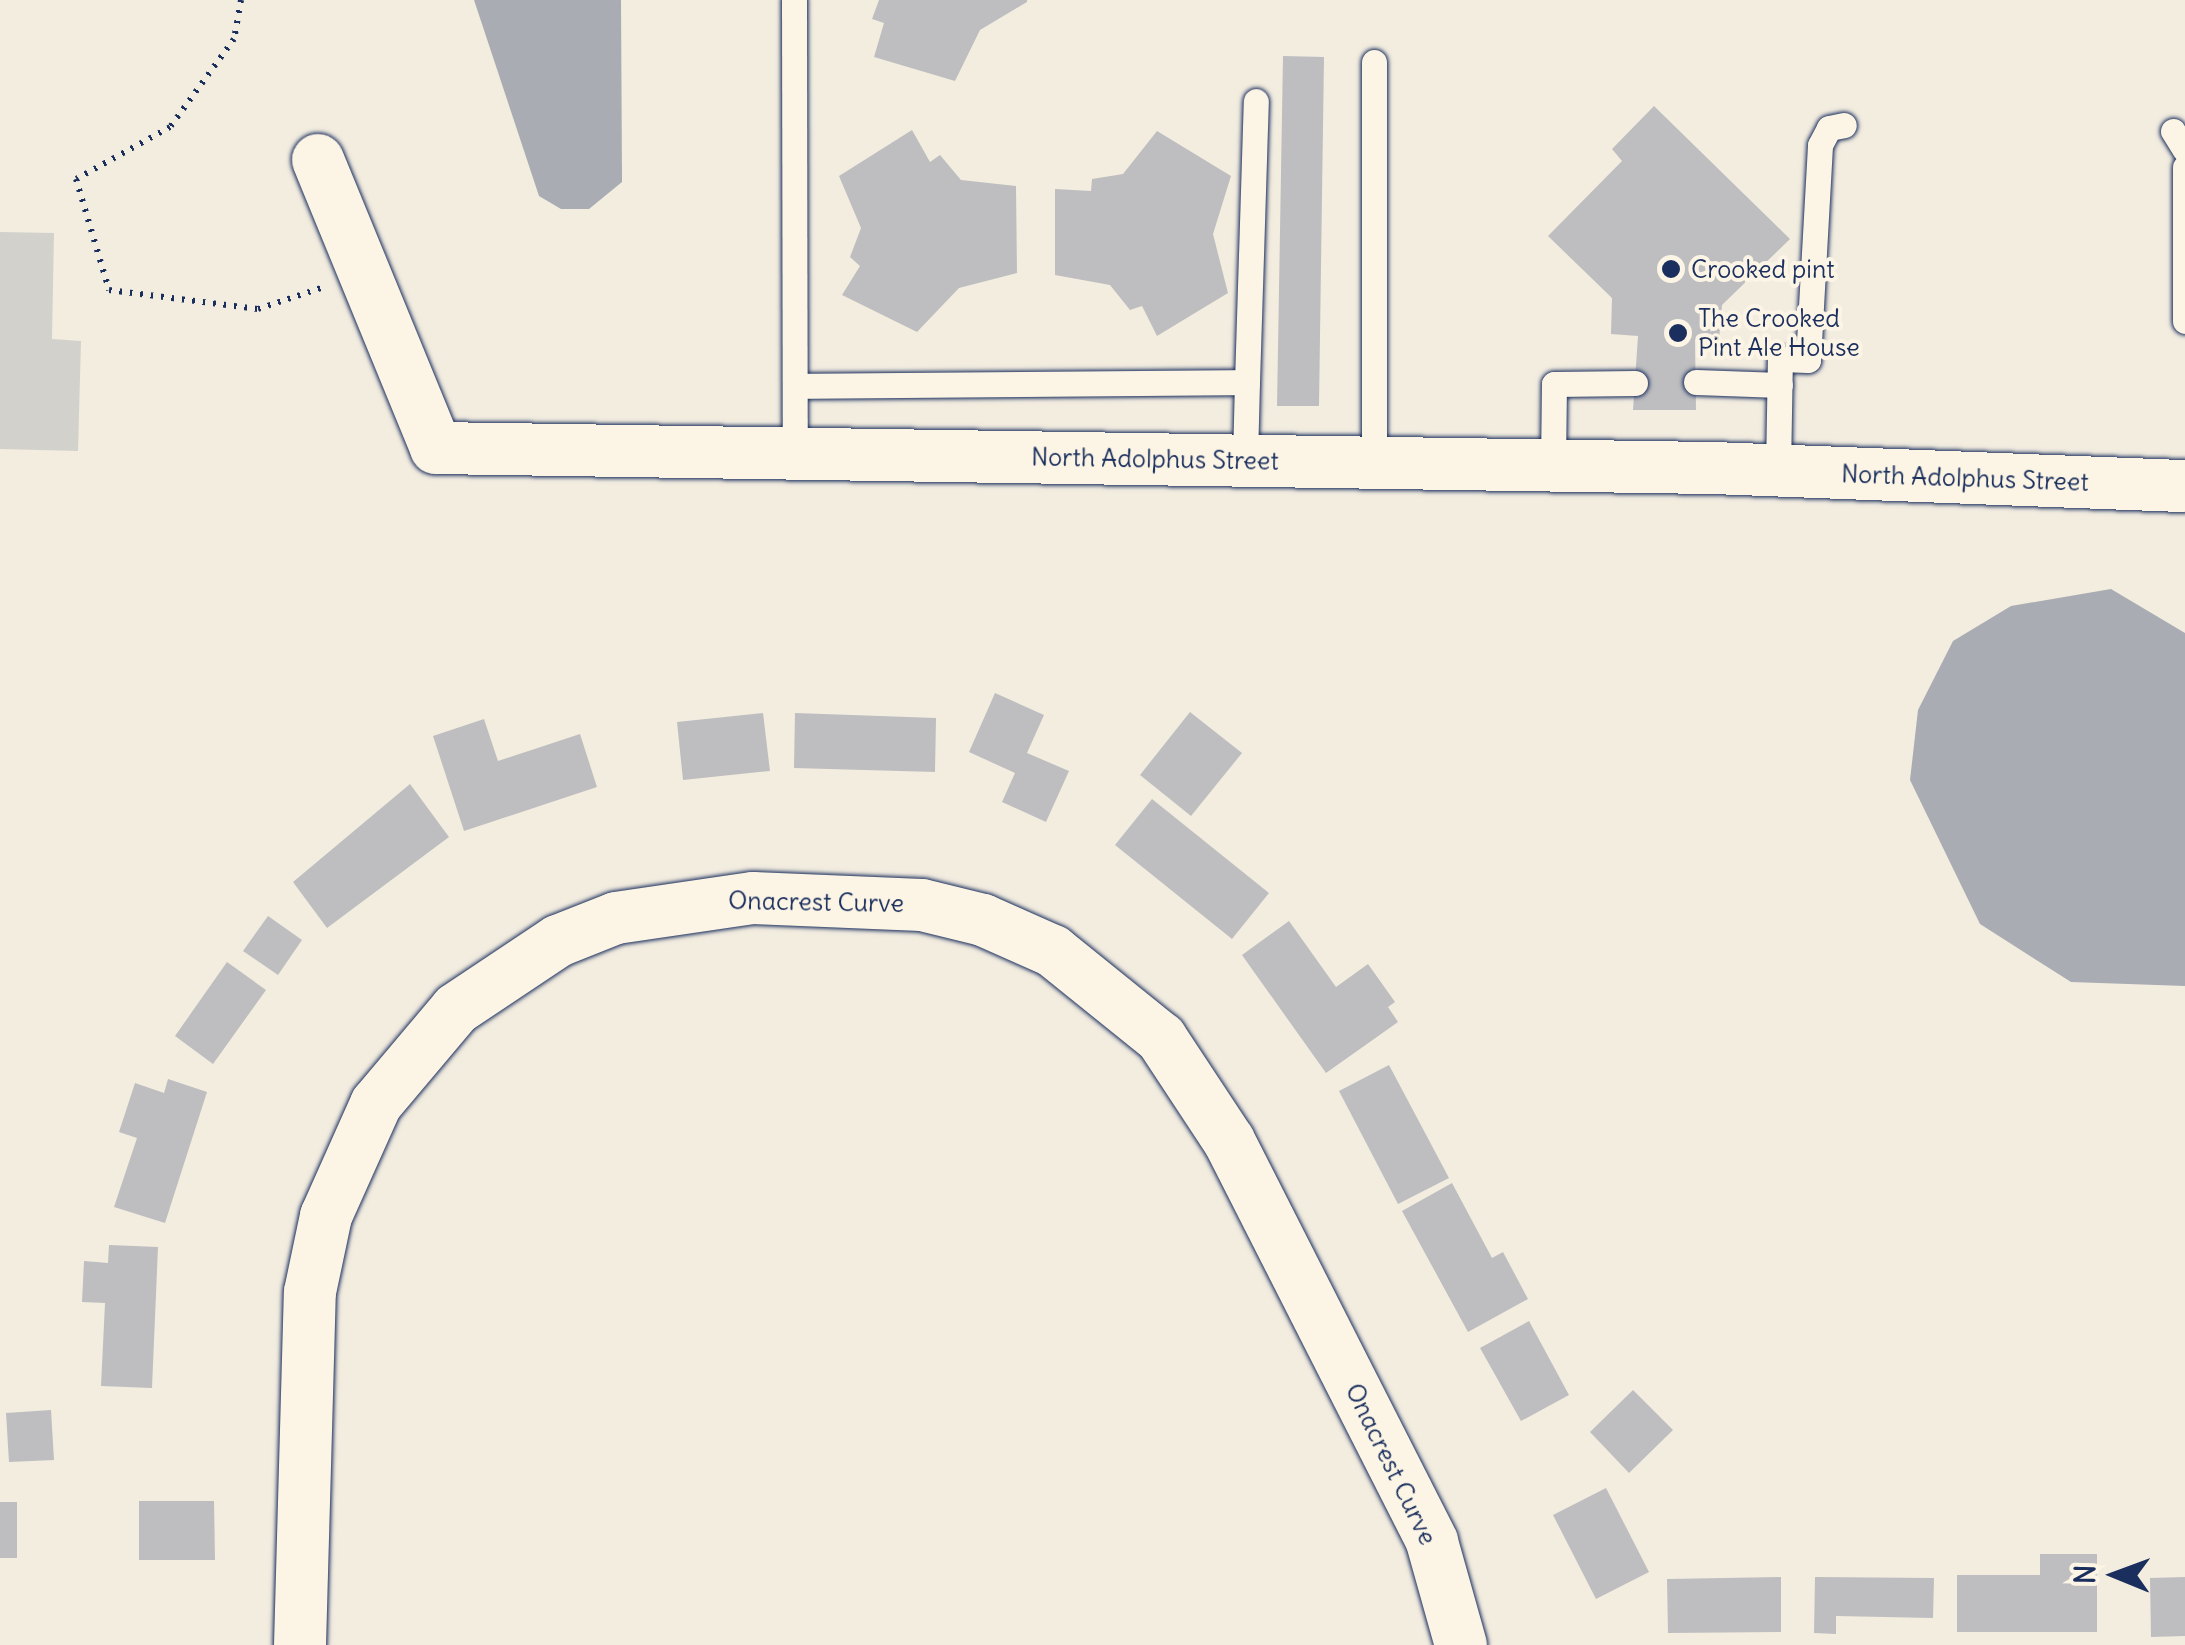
<!DOCTYPE html>
<style>
body{margin:0}
#map{position:relative;width:2185px;height:1645px;overflow:hidden;background:#f3ede0;font-family:Delius,sans-serif}
div>[style]{position:absolute}
[style*='--x']{left:calc(var(--x)*1px);top:calc(var(--y)*1px);width:calc(var(--w)*1px);rotate:calc(var(--a)*1deg)}
.green>*{inset:0;background:#d3d1cc}
.water>*{inset:0;background:#a9acb3}
.building>*{inset:0;background:#bebec0}
.path>*{height:6px;margin-top:-3px;transform-origin:0;background:repeating-linear-gradient(90deg,#1b2f5e 0 2.5px,transparent 0 10.5px)}
.roads{filter:drop-shadow(0 0 2px #1b2f5e) drop-shadow(0 0 2px #1b2f5e)}
.lane>*{height:25px;margin:-12.5px;padding:0 12.5px;transform-origin:12.5px;border-radius:12.5px;background:#fcf5e5}
.street>*{height:52px;margin:-26px;padding:0 26px;transform-origin:26px;border-radius:26px;background:#fcf5e5}
.dots>*{width:28px;height:28px;translate:-50% -50%;box-sizing:border-box;border:5px solid #fcf5e5;border-radius:50%}
span{translate:-50% -50%;white-space:nowrap;text-align:center;line-height:1.15;-webkit-text-stroke:8px #fcf5e5;paint-order:stroke}
.poi-label{font-size:25px;color:#1b2f5e}
.left{translate:0 -50%;text-align:left}
.street-label{font-size:25px;color:#1b2f5e}
.north{position:absolute;left:2065px;top:1525px;width:100px;height:100px;-webkit-text-stroke:8px #fcf5e5;paint-order:stroke;rotate:271deg;font-size:28px;font-weight:700;line-height:40px;text-align:center;color:#1b2f5e}
.north::after{content:'';display:block;margin:auto;width:35px;height:45px;background:#1b2f5e;clip-path:polygon(50% 0,100% 100%,50% 72%,0 100%)}
</style>
<div id="map">
<div class="green">
<div style="clip-path:polygon(0 232px,54px 233px,52px 339px,81px 341px,78px 451px,0 449px)"></div>
</div>
<div class="water">
<div style="clip-path:polygon(474px 0,621px 0,622px 182px,589px 209px,561px 209px,539px 196px)"></div>
<div style="clip-path:polygon(2111px 589px,2185px 633px,2185px 986px,2071px 982px,1980px 924px,1910px 780px,1918px 710px,1953px 641px,2011px 606px)"></div>
</div>
<div class="building">
<div style="clip-path:polygon(879px 0,1027px 0,1027px 2px,980px 30px,955px 81px,874px 57px,884px 23px,872px 19px)"></div>
<div style="clip-path:polygon(1283px 56px,1324px 57px,1319px 406px,1277px 406px)"></div>
<div style="clip-path:polygon(1654px 106px,1790px 239px,1722px 305px,1719px 340px,1695px 340px,1696px 410px,1633px 410px,1638px 336px,1611px 334px,1612px 298px,1548px 236px,1622px 161px,1612px 149px)"></div>
<div style="clip-path:polygon(912px 130px,930px 162px,940px 155px,961px 180px,1016px 186px,1017px 273px,959px 288px,917px 332px,842px 295px,860px 266px,850px 257px,861px 228px,839px 176px)"></div>
<div style="clip-path:polygon(1157px 131px,1231px 176px,1213px 234px,1228px 293px,1157px 336px,1142px 306px,1130px 310px,1110px 285px,1055px 275px,1055px 189px,1091px 191px,1092px 179px,1123px 174px)"></div>
<div style="clip-path:polygon(995px 693px,1044px 715px,1027px 753px,1069px 771px,1046px 822px,1002px 802px,1015px 773px,969px 752px)"></div>
<div style="clip-path:polygon(1190px 712px,1242px 753px,1191px 816px,1140px 775px)"></div>
<div style="clip-path:polygon(763px 713px,770px 771px,683px 780px,677px 722px)"></div>
<div style="clip-path:polygon(795px 713px,936px 718px,935px 772px,794px 768px)"></div>
<div style="clip-path:polygon(484px 719px,498px 761px,580px 734px,597px 787px,464px 831px,433px 736px)"></div>
<div style="clip-path:polygon(410px 784px,449px 837px,327px 928px,293px 882px)"></div>
<div style="clip-path:polygon(1152px 799px,1269px 893px,1232px 939px,1115px 845px)"></div>
<div style="clip-path:polygon(268px 916px,302px 940px,278px 975px,243px 951px)"></div>
<div style="clip-path:polygon(1289px 921px,1336px 987px,1368px 964px,1395px 1002px,1388px 1007px,1398px 1022px,1326px 1073px,1242px 955px)"></div>
<div style="clip-path:polygon(227px 962px,266px 990px,213px 1064px,175px 1036px)"></div>
<div style="clip-path:polygon(1389px 1065px,1449px 1178px,1398px 1204px,1339px 1091px)"></div>
<div style="clip-path:polygon(168px 1079px,207px 1092px,165px 1223px,114px 1207px,137px 1138px,119px 1132px,135px 1083px,164px 1093px)"></div>
<div style="clip-path:polygon(1452px 1183px,1492px 1258px,1503px 1252px,1528px 1299px,1468px 1332px,1402px 1211px)"></div>
<div style="clip-path:polygon(109px 1245px,158px 1247px,152px 1388px,101px 1386px,105px 1303px,82px 1302px,84px 1261px,108px 1263px)"></div>
<div style="clip-path:polygon(1529px 1321px,1569px 1395px,1521px 1421px,1480px 1348px)"></div>
<div style="clip-path:polygon(1633px 1390px,1673px 1430px,1629px 1473px,1590px 1432px)"></div>
<div style="clip-path:polygon(51px 1410px,54px 1460px,9px 1462px,6px 1413px)"></div>
<div style="clip-path:polygon(1606px 1488px,1649px 1572px,1596px 1599px,1553px 1515px)"></div>
<div style="clip-path:polygon(139px 1501px,214px 1501px,215px 1560px,139px 1560px)"></div>
<div style="clip-path:polygon(0 1502px,17px 1502px,17px 1558px,0 1558px)"></div>
<div style="clip-path:polygon(2040px 1554px,2097px 1554px,2097px 1632px,1957px 1632px,1957px 1575px,2040px 1575px)"></div>
<div style="clip-path:polygon(1781px 1577px,1781px 1632px,1668px 1633px,1667px 1579px)"></div>
<div style="clip-path:polygon(1815px 1577px,1934px 1578px,1933px 1618px,1836px 1616px,1836px 1634px,1814px 1633px)"></div>
<div style="clip-path:polygon(2185px 1577px,2185px 1636px,2151px 1637px,2150px 1578px)"></div>
</div>
<div class="path">
<div style="--x:241;--y:0;--w:40;--a:100"></div>
<div style="--x:234;--y:39;--w:109;--a:126"></div>
<div style="--x:170;--y:127;--w:107;--a:151"></div>
<div style="--x:76;--y:179;--w:116;--a:73.4"></div>
<div style="--x:109;--y:290;--w:150;--a:7.3"></div>
<div style="--x:258;--y:309;--w:66;--a:-18.4"></div>
</div>
<div class="roads">
<div class="lane">
<div style="--x:794;--y:0;--w:454;--a:89.9"></div>
<div style="--x:1374;--y:62;--w:401;--a:90"></div>
<div style="--x:2173;--y:131;--w:22;--a:58"></div>
<div style="--x:2185;--y:167;--w:154;--a:90"></div>
<div style="--x:1247;--y:382;--w:281;--a:-88.2"></div>
<div style="--x:1696;--y:382;--w:84;--a:2"></div>
<div style="--x:795;--y:386;--w:452;--a:-0.5"></div>
<div style="--x:1247;--y:382;--w:79;--a:91.5"></div>
<div style="--x:1553;--y:465;--w:81;--a:-89.3"></div>
<div style="--x:1554;--y:384;--w:81;--a:-0.7"></div>
<div style="--x:1778;--y:470;--w:111;--a:-89"></div>
<div style="--x:1780;--y:359;--w:28;--a:2"></div>
<div style="--x:1808;--y:360;--w:215;--a:-86.8"></div>
<div style="--x:1820;--y:145;--w:19;--a:-62"></div>
<div style="--x:1829;--y:128;--w:15;--a:-11"></div>
</div>
<div class="street">
<div style="--x:318;--y:160;--w:311;--a:67.7"></div>
<div style="--x:436;--y:448;--w:1277;--a:0.9"></div>
<div style="--x:1713;--y:468;--w:472;--a:2.2"></div>
<div style="--x:300;--y:1645;--w:353;--a:-88.4"></div>
<div style="--x:310;--y:1292;--w:78;--a:-78.1"></div>
<div style="--x:326;--y:1216;--w:123;--a:-65.9"></div>
<div style="--x:376;--y:1104;--w:124;--a:-49.9"></div>
<div style="--x:456;--y:1009;--w:123;--a:-33.7"></div>
<div style="--x:558;--y:941;--w:62;--a:-21.6"></div>
<div style="--x:616;--y:918;--w:138;--a:-8.3"></div>
<div style="--x:753;--y:898;--w:169;--a:2.4"></div>
<div style="--x:922;--y:905;--w:63;--a:13.8"></div>
<div style="--x:983;--y:920;--w:77;--a:23.9"></div>
<div style="--x:1053;--y:951;--w:139;--a:38.9"></div>
<div style="--x:1161;--y:1038;--w:123;--a:56.6"></div>
<div style="--x:1229;--y:1141;--w:449;--a:63.1"></div>
<div style="--x:1432;--y:1542;--w:107;--a:74.3"></div>
</div>
</div>
<div class="dots">
<div style="left:1671px;top:269px;background:#1b2f5e"></div>
<div style="left:1678px;top:333px;background:#1b2f5e"></div>
</div>
<div class="poi-label">
<span class="left" style="left:1691px;top:269px">Crooked pint</span>
<span class="left" style="left:1698px;top:333px">The Crooked<br>Pint Ale House</span>
</div>
<div class="street-label">
<span style="left:1155px;top:459px;rotate:1deg">North Adolphus Street</span>
<span style="left:1965px;top:478px;rotate:2deg">North Adolphus Street</span>
<span style="left:816px;top:902px;rotate:1deg">Onacrest Curve</span>
<span style="left:1391px;top:1464px;rotate:64deg">Onacrest Curve</span>
</div>
<div class="north">N</div>
</div>
